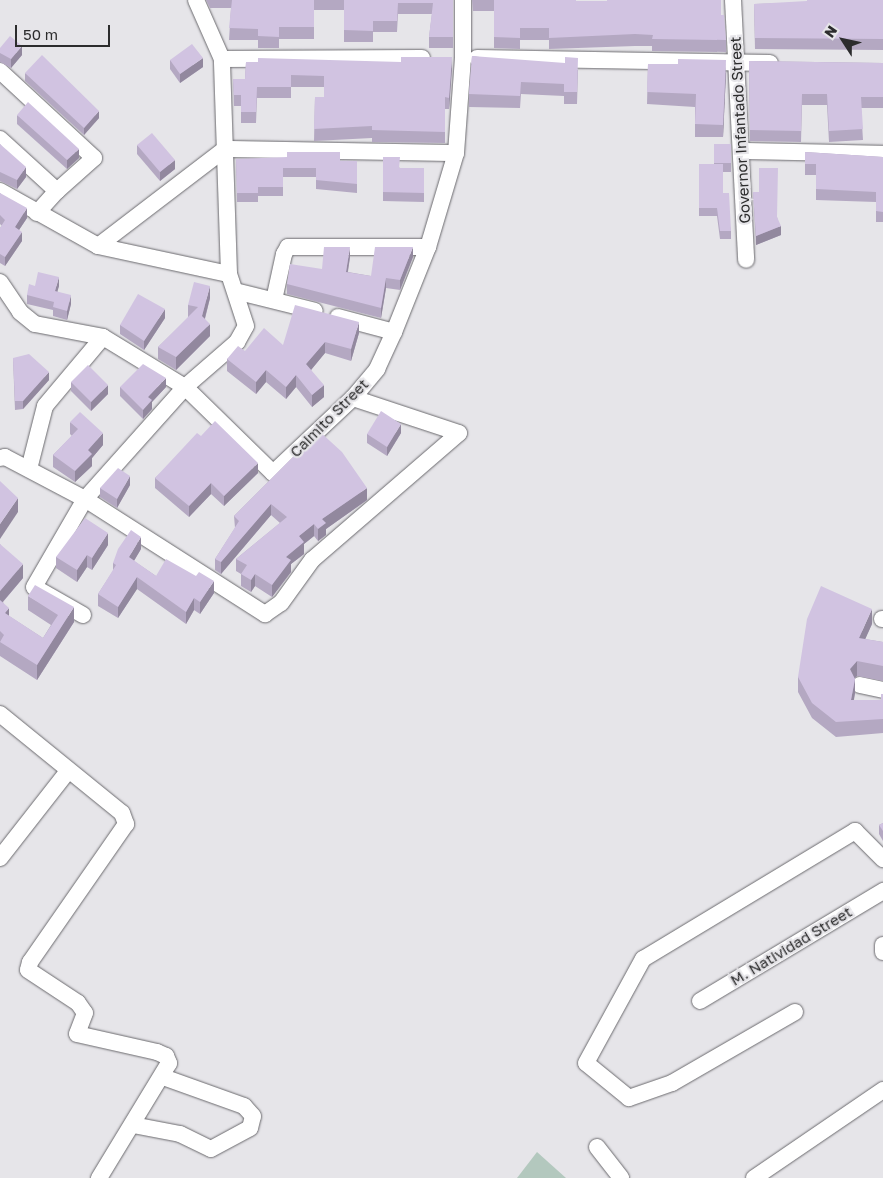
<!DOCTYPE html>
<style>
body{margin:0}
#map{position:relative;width:883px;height:1178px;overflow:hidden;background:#e6e5e9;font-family:"Golos Text",sans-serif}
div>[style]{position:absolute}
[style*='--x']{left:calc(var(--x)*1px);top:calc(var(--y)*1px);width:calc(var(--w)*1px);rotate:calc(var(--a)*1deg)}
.green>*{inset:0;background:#b3c8be}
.roads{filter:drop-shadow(0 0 1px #6b6a6e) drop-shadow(0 0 1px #6b6a6e)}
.minor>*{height:16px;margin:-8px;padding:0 8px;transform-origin:8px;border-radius:8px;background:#fff}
.wall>*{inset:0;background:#b4a8c2}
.shaded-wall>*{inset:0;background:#92889e}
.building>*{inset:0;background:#d1c3e1}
span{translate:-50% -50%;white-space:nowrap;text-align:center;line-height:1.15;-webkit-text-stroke:4.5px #e6e5e9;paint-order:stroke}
.street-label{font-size:15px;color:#2c2c2d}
.north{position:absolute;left:818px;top:15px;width:50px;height:50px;-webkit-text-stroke:4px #e6e5e9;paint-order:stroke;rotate:305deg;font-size:14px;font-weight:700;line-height:20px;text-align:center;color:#2c2c2d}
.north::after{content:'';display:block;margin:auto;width:18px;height:22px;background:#2c2c2d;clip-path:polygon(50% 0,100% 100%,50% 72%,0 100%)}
.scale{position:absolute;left:15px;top:25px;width:95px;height:22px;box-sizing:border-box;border:2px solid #2c2c2d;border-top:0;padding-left:6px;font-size:15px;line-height:18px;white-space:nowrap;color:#2c2c2d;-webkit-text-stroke:4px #e6e5e9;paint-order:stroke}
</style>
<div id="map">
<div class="green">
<div style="clip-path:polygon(537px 1152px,566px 1178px,517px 1178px)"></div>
</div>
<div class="roads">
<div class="minor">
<div style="--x:733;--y:0;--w:260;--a:87.1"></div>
<div style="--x:477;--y:58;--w:293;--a:1"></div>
<div style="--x:222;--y:59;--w:200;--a:-0.3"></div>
<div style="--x:0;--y:71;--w:128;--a:42.8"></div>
<div style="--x:94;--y:158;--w:50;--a:138.3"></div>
<div style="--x:57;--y:191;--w:77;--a:-137.6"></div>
<div style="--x:742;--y:151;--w:141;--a:1.2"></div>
<div style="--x:0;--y:191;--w:112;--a:29.3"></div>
<div style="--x:98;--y:246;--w:134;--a:12.1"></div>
<div style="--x:37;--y:213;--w:30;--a:-48"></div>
<div style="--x:98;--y:246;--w:160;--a:-37.4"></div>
<div style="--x:225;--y:149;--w:231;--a:1"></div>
<div style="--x:0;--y:282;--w:36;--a:56"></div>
<div style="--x:20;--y:312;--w:19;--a:39"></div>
<div style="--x:35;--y:324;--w:69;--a:10.8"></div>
<div style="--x:103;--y:337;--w:96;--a:31.4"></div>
<div style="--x:185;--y:387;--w:123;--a:44.3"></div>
<div style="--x:273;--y:473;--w:110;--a:-43.2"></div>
<div style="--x:353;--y:398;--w:38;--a:-50"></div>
<div style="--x:377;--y:369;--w:41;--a:-65.3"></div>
<div style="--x:394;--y:332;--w:92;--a:-68.2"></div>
<div style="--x:428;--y:247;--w:98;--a:-73.4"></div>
<div style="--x:456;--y:153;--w:95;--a:-85.8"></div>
<div style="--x:463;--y:58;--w:58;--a:-90"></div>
<div style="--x:235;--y:291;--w:82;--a:14"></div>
<div style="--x:274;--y:300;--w:47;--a:-77.7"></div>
<div style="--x:284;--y:254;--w:8;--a:-60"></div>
<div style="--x:288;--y:247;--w:140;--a:0"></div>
<div style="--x:338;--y:317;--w:58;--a:15"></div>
<div style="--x:0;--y:458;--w:5;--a:-11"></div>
<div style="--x:5;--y:457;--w:90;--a:27.7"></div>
<div style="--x:85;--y:499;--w:214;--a:32.6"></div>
<div style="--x:265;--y:614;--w:19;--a:-35"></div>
<div style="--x:281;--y:603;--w:53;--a:-54.2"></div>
<div style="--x:312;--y:560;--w:194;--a:-40.8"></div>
<div style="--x:459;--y:433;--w:112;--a:-161.7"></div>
<div style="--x:29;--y:469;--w:65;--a:-75.7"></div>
<div style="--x:45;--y:406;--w:90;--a:-50"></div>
<div style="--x:83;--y:615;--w:56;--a:-150.3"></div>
<div style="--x:34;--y:587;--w:102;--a:-59.9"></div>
<div style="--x:85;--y:499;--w:150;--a:-48.2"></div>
<div style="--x:185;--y:387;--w:69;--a:-40.9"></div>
<div style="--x:237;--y:342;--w:18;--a:-61"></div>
<div style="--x:246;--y:326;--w:55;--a:-108.1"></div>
<div style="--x:229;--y:274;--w:215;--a:-91.9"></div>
<div style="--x:222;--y:59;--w:64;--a:-113.8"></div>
<div style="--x:882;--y:619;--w:1;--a:0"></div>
<div style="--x:860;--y:685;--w:24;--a:12"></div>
<div style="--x:0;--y:714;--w:157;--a:39.1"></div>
<div style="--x:122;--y:813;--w:12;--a:70"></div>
<div style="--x:126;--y:824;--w:168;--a:124.8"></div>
<div style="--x:30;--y:962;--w:8;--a:104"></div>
<div style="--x:28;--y:970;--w:60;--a:33.4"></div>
<div style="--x:78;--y:1003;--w:12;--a:55"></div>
<div style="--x:85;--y:1013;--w:22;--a:111"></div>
<div style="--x:77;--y:1034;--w:82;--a:12.7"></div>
<div style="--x:157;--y:1052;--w:10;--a:24"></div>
<div style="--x:166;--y:1056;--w:8;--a:67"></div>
<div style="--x:169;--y:1063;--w:135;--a:121.3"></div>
<div style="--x:0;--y:858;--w:110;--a:-52"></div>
<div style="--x:883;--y:945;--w:7;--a:90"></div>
<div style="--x:700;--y:1001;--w:214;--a:-31"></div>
<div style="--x:795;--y:1012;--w:142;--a:150"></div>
<div style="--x:672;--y:1083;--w:46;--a:160.8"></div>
<div style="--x:629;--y:1098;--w:55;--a:-140.9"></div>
<div style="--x:586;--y:1063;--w:119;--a:-61.3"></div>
<div style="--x:643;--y:959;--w:248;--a:-31.1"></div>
<div style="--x:855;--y:831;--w:40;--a:45"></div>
<div style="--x:133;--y:1125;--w:48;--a:10.8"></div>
<div style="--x:180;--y:1134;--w:34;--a:26"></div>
<div style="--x:211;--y:1149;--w:44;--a:-28.3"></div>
<div style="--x:250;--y:1128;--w:12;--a:-76"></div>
<div style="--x:253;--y:1116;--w:13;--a:-132"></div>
<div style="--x:244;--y:1106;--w:86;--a:-160.3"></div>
<div style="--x:597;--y:1147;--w:39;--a:52"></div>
<div style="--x:754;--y:1178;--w:156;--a:-34.3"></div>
</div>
</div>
<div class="wall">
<div style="clip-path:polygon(206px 0,453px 0,453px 48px,429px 48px,429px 37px,432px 14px,398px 14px,397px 32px,373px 32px,373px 42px,344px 42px,344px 10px,314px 10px,314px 39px,279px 39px,279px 48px,258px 48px,258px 40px,229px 40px,231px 8px,210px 8px)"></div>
<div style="clip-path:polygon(472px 0,576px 0,576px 1px,721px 15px,726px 40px,726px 52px,652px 51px,652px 46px,635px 46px,549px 49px,549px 40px,520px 40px,520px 49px,494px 48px,494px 11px,473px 11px)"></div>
<div style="clip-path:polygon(883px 0,883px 50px,755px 49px,754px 4px)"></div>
<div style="clip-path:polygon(0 48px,22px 55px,11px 68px,0 62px)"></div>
<div style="clip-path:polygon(472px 56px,578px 70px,577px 104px,564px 104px,564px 96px,521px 94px,520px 108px,469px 107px,469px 94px)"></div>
<div style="clip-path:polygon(170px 60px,203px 67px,180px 83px,170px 69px)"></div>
<div style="clip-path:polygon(749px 61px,883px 63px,883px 108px,861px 108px,863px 140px,829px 142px,827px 105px,802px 105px,801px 142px,750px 141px)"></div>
<div style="clip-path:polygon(246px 62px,452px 68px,449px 109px,445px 109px,445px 143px,372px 142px,372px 138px,314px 141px,315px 97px,324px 97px,324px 87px,291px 87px,291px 98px,257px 98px,256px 123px,241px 123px,241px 106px,234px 106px,233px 79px,245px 79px)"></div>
<div style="clip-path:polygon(648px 64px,678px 64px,726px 73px,723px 137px,695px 137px,695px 107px,647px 104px)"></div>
<div style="clip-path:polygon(25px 73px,99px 118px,84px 135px,25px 81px)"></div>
<div style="clip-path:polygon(17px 115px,79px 158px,67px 169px,17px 124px)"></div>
<div style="clip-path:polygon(0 144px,26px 177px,17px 189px,0 181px)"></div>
<div style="clip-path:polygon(714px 144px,731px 144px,731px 172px,723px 172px,723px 193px,731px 231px,731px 239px,720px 239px,717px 216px,699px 216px,699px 164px,714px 164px)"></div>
<div style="clip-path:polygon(137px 145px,175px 169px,160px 181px,137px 154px)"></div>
<div style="clip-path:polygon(805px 152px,883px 157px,883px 222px,876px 222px,876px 202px,816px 200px,816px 175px,805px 175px)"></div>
<div style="clip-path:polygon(383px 157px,400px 168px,424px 168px,424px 202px,383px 201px)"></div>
<div style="clip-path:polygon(236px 159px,357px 161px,357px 193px,316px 189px,316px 177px,283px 177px,283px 196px,258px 196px,258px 202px,237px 202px)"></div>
<div style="clip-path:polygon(753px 192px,777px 217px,781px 235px,756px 245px)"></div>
<div style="clip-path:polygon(0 193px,27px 218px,19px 230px,22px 241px,5px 266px,0 263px,0 228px,2px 226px,0 224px)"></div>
<div style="clip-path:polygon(350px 257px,348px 272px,371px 276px,413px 257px,400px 290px,386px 288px,381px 318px,287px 294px,287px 284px)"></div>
<div style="clip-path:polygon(35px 286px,59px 286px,57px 291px,71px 304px,67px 320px,53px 316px,53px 310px,27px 304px,27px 295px)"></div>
<div style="clip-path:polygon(210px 298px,205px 319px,210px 336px,176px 370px,158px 359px,158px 347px,189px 317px,188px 317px,188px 305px)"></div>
<div style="clip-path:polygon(165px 318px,144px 350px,120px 334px,120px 325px)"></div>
<div style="clip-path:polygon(359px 333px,351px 361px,325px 353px,311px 370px,324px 397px,312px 407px,296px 387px,286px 399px,266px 382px,256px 394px,227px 371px,227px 359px,245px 351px)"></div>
<div style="clip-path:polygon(13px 358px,49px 380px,23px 409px,15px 410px)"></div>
<div style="clip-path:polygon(71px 382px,108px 394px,91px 411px,71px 391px)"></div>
<div style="clip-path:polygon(120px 387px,166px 387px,152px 402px,152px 409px,143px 419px,120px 396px)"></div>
<div style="clip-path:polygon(70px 422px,103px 445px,92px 458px,92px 466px,75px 482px,53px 467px,53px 455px,72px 436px,70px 434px)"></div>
<div style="clip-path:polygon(319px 431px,367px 500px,326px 529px,326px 535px,318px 541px,314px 536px,304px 544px,304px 554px,291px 564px,291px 572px,272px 597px,255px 586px,251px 592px,241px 586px,241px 574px,236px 571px,236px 559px,280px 523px,271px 515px,221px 574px,215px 570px,215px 559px,235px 528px,234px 516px)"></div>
<div style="clip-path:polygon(401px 433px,387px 456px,367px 443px,367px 434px)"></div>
<div style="clip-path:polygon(201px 436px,258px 473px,224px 506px,211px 494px,189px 517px,155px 488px,155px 478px)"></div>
<div style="clip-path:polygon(130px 485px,117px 508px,100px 497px,100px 488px)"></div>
<div style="clip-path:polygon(0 544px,23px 578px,3px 602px,9px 616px,43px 638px,51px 625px,28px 610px,28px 596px,74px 622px,37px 680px,0 656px)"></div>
<div style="clip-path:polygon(108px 545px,92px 570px,87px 567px,77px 582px,56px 568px,56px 557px)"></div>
<div style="clip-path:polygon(141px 549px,134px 561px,156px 576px,214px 593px,200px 614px,194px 610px,186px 624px,137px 589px,118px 618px,98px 606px,98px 594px,113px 571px,113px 563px)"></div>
<div style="clip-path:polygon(872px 624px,865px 639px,883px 642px,883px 681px,857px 676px,855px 678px,855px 693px,854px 700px,881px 700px,883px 694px,883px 733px,836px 737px,812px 718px,798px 692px,798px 677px)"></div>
<div style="clip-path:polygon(883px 823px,883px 841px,879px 834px,879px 825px)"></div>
</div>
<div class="shaded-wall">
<div style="clip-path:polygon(22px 46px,22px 55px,11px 68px,11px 59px)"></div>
<div style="clip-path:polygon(452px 57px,452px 68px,449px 109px,449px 98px)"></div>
<div style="clip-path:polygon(203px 58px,203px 67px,180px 83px,180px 74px)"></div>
<div style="clip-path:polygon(726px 60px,726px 73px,723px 137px,723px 125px)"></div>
<div style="clip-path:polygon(99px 111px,99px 118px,84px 135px,84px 128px)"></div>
<div style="clip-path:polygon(79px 149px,79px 158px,67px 169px,67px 160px)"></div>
<div style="clip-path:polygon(175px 160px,175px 169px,160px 181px,160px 172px)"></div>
<div style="clip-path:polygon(26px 167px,26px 177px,17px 189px,17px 180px)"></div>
<div style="clip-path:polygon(27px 208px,27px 218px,15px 236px,15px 227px)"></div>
<div style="clip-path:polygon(781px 226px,781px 235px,756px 245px,756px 236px)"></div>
<div style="clip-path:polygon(22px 232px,22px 241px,5px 266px,5px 257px)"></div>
<div style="clip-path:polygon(350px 247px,350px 257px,346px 282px,346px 272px)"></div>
<div style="clip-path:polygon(413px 247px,413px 257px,400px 290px,400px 280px)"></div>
<div style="clip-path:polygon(59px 277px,59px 286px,55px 300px,55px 291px)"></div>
<div style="clip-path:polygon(386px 278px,386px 288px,381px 318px,381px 308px)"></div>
<div style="clip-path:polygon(210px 286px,210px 298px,202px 329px,202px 316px)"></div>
<div style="clip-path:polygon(71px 295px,71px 304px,67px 320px,67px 311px)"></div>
<div style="clip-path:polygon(165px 309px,165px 318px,144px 350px,144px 341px)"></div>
<div style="clip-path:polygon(359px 322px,359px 333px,351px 361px,351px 349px)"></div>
<div style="clip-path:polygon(210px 324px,210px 336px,176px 370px,176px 357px)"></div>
<div style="clip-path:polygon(325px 342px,325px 353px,306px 376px,306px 364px)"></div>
<div style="clip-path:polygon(266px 370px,266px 382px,256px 394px,256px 382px)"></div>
<div style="clip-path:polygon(49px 372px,49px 380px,23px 409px,23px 401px)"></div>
<div style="clip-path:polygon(296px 375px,296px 387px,286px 399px,286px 387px)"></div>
<div style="clip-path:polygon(166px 378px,166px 387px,152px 402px,152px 409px,143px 419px,143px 410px,148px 397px)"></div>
<div style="clip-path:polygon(108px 385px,108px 394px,91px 411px,91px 402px)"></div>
<div style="clip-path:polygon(324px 385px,324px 397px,312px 407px,312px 395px)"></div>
<div style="clip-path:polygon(401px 424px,401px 433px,387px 456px,387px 447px)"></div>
<div style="clip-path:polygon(103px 433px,103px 445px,92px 458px,92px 466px,75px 482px,75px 471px,88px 450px)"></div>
<div style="clip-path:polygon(258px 463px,258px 473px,224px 506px,224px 496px)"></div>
<div style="clip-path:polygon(130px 476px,130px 485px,117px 508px,117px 499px)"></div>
<div style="clip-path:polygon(211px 483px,211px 494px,189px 517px,189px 506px)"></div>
<div style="clip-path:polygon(367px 488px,367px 500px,326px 529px,326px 535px,318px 541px,318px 529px,322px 519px)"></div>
<div style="clip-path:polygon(18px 498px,18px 512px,0 539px,0 524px)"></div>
<div style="clip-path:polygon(271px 504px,271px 515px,221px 574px,221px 562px)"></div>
<div style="clip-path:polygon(314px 524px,314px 536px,304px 544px,304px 554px,291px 564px,291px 572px,272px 597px,272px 585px,286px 557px,299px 536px)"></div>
<div style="clip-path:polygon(108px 533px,108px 545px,92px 570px,92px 558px)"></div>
<div style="clip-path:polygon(141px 537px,141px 549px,129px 569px,129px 557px)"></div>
<div style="clip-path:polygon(87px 555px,87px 567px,77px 582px,77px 570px)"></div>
<div style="clip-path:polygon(23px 564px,23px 578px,0 605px,0 591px)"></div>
<div style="clip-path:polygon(255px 574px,255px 586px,251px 592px,251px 580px)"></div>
<div style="clip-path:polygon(137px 577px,137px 589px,118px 618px,118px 607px)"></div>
<div style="clip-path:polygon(214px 581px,214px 593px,200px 614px,200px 602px)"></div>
<div style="clip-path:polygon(194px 598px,194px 610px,186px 624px,186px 612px)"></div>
<div style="clip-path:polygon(74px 607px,74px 622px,37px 680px,37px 665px)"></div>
<div style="clip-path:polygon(9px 608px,9px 623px,5px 613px)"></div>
<div style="clip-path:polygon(872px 609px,872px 624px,859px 653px,859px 638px)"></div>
<div style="clip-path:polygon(857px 661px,857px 676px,850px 683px,850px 669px)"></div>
<div style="clip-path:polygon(855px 679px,855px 693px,851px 715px,851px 700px)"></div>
</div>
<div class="building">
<div style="clip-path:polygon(232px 0,314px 0,314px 27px,279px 27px,279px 37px,258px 36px,258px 29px,229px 28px)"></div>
<div style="clip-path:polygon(344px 0,453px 0,453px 37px,429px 37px,433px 3px,398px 3px,397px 21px,373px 21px,373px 31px,344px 30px)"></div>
<div style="clip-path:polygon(494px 0,576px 0,576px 1px,607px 1px,607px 0,721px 0,721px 15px,724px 15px,726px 40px,652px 39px,653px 35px,635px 34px,549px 38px,549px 28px,520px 28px,520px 38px,494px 37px)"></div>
<div style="clip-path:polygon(807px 0,883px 0,883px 39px,755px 38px,754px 4px,807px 1px)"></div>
<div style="clip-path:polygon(10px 36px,22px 46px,11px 59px,0 53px,0 48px)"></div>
<div style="clip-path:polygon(192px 44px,203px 58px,180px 74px,170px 60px)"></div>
<div style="clip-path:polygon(42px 55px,99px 111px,84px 128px,25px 73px)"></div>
<div style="clip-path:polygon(472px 56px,565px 63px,565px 57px,578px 58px,577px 92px,564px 92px,564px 84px,521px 82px,520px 96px,469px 94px)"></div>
<div style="clip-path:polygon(401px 57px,452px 57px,449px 98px,445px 97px,445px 132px,372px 130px,372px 126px,314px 129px,315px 97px,324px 97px,324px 76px,291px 75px,291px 87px,257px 87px,256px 112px,241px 112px,241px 95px,234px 95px,233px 79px,245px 79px,246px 62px,258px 62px,258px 58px,401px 62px)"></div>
<div style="clip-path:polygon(678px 59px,726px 60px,723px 125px,695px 124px,696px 94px,647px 92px,648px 64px,678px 64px)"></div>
<div style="clip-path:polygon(749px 61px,883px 63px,883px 97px,861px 97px,863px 129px,829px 131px,827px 94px,802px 94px,801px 131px,750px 130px)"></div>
<div style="clip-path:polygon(28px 102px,79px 149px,67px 160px,17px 115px)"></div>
<div style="clip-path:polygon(152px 133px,175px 160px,160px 172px,137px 145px)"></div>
<div style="clip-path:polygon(0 144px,26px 167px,17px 180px,0 172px)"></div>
<div style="clip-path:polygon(714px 144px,731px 144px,731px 163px,714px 163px)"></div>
<div style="clip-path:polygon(287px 152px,340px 152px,340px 161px,357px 161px,357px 184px,316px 180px,316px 168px,283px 168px,283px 187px,258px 187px,258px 193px,237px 193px,236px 159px,287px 157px)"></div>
<div style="clip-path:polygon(805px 152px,883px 157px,883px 212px,876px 211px,876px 192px,816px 189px,816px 164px,805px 164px)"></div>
<div style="clip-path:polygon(383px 157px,400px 157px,399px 168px,424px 168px,424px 193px,383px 192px)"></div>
<div style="clip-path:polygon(699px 164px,723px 164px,723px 193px,729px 193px,731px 231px,720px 231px,717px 208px,699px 208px)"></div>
<div style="clip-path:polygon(759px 168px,778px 168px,777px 217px,781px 226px,756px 236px,753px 192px,759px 192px)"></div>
<div style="clip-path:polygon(0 193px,27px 208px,15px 227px,22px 232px,5px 257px,0 254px,0 228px,5px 220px,0 215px)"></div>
<div style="clip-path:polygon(324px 247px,350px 247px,346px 272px,371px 276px,375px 247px,413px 247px,400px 280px,386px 278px,381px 308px,287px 284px,290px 264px,322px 269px)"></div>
<div style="clip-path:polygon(38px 272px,59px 277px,55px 291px,71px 295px,67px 311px,53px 307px,54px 302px,27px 295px,29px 284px,35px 286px)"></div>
<div style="clip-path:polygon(194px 282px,210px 286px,202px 316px,210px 324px,176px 357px,158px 347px,198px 307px,188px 305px)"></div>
<div style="clip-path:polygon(138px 294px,165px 309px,144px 341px,120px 325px)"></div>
<div style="clip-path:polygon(295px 305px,359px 322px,351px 349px,325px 342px,306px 364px,324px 385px,312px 395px,296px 375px,286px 387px,266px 370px,256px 382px,227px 359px,238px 346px,245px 351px,264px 328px,283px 345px)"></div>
<div style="clip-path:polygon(29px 354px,49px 372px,23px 401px,15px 401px,13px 358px)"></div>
<div style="clip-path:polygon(143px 364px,166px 378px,148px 397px,152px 400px,143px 410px,120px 387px)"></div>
<div style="clip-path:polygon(88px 365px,108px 385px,91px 402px,71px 382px)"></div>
<div style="clip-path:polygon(381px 411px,401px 424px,387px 447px,367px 434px)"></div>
<div style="clip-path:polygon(80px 412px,103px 433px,88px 450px,92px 454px,75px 471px,53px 455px,78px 429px,70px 422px)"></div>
<div style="clip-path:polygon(215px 421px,258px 463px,224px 496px,211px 483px,189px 506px,155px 478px,197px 433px,201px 436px)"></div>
<div style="clip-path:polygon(319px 431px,342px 452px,367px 488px,322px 519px,326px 523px,318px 529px,314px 524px,299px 536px,304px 542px,286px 557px,291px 560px,272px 585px,255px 574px,251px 580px,241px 574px,247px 565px,236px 559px,287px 517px,271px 504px,221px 562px,215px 559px,239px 521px,234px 516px)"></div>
<div style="clip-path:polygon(118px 468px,130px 476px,117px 499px,100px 488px)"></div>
<div style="clip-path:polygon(0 481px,18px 498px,0 524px)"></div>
<div style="clip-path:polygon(85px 518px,108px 533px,92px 558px,87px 555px,77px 570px,56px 557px)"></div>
<div style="clip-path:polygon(131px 530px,141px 537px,129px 557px,156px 576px,166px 559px,196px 576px,199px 572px,214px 581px,200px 602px,194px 598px,186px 612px,137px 577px,118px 607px,98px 594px,116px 565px,113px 563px,118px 549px)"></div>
<div style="clip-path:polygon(0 544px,23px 564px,0 591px)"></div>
<div style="clip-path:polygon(35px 585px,74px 607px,37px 665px,0 642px,4px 635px,0 631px,0 600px,9px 608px,5px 613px,43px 638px,58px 615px,28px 596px)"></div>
<div style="clip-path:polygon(821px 586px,872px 609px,859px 638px,883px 642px,883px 666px,857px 661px,850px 669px,855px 679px,851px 700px,881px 700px,881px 694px,883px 694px,883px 719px,836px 722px,812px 703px,798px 677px,807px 619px)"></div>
<div style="clip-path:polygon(883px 823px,883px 831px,879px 825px)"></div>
</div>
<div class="street-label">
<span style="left:740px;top:130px;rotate:-93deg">Governor Infantado Street</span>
<span style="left:329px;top:418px;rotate:-45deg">Caimito Street</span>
<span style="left:791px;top:946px;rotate:-31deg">M. Natividad Street</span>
</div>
<div class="north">N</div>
<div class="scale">50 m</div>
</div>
